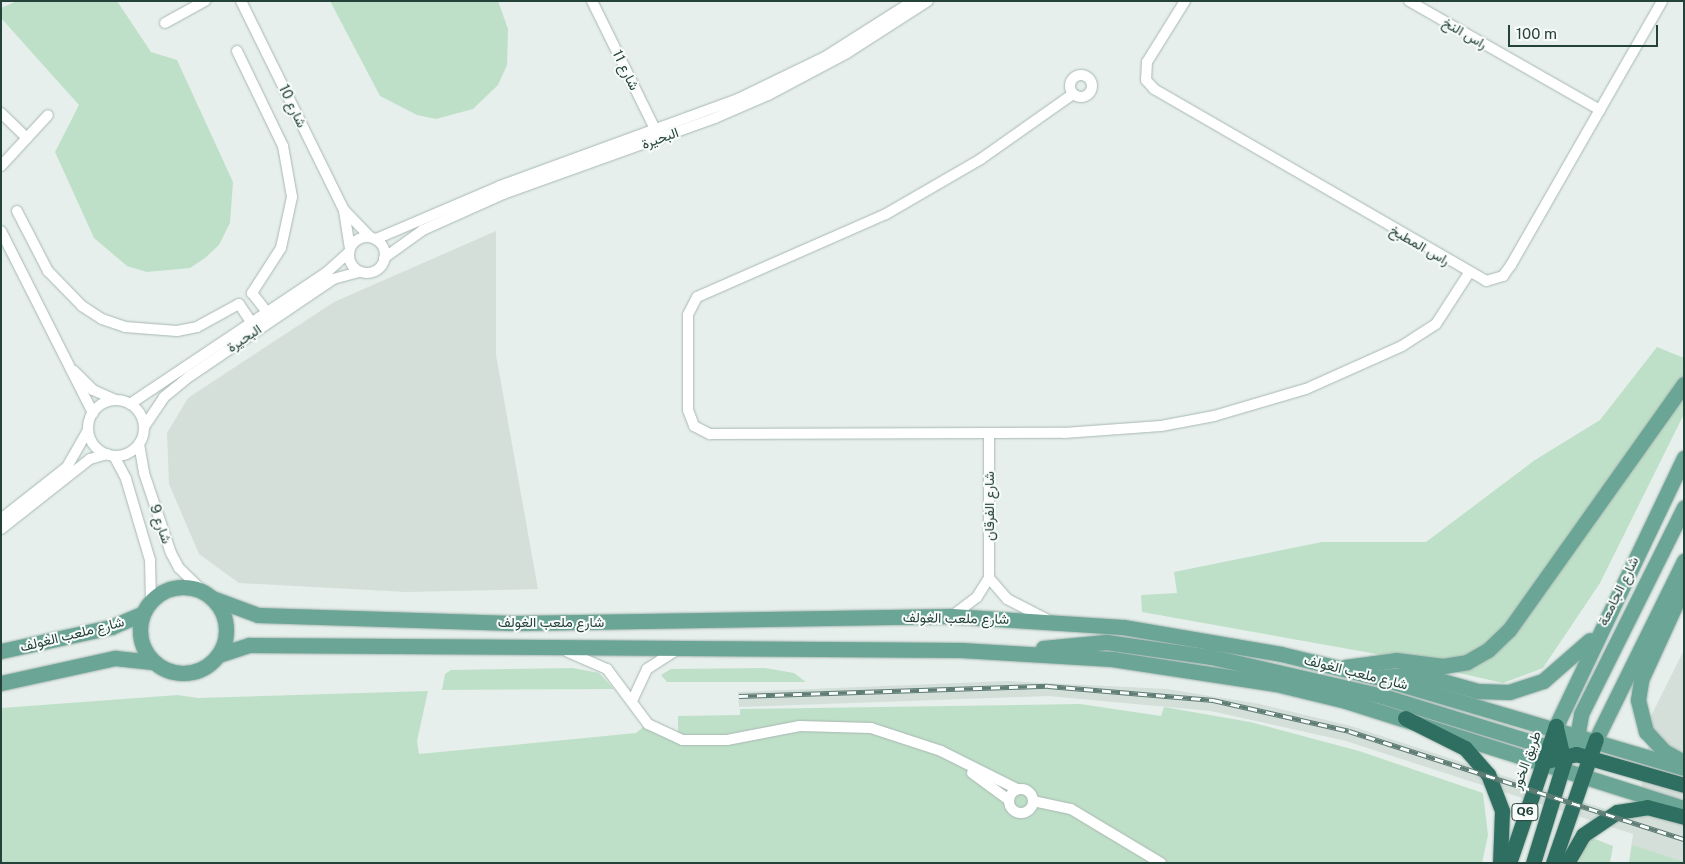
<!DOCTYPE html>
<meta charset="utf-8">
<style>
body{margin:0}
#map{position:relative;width:1685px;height:864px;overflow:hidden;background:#e6efeb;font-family:"Public Sans",Vazirmatn,sans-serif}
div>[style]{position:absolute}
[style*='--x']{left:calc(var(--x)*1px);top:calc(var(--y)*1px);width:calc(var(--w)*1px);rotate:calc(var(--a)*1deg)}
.built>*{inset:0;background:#d4dfda}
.green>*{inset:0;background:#bfe0c8}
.roads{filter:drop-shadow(0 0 1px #a8b8b2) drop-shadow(0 0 1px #a8b8b2)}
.street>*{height:10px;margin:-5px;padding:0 5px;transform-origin:5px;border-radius:5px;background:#fff}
.street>.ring{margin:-5px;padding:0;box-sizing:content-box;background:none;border:10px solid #fff;border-radius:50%}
.primary>*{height:15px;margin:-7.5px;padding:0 7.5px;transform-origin:7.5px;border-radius:7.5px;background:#6aa596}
.primary>.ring{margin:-7.5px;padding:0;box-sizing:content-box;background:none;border:15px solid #6aa596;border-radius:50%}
.highway>*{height:15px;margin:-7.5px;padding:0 7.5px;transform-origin:7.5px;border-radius:7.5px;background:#2f6f62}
.rail>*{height:5px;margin-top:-2.5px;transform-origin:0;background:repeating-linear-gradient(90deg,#f7fbf9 0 9px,#5f7d75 0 18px);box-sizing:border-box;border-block:1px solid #5f7d75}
span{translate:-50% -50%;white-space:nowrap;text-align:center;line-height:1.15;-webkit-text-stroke:4px #f7fbf9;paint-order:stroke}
.shield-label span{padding:1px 4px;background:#f7fbf9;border:1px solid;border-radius:4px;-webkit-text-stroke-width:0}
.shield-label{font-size:12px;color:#24423a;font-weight:700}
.street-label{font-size:14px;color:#24423a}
.frame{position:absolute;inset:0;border:2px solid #24423a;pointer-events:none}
.scale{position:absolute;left:1508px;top:25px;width:150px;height:22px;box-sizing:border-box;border:2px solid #24423a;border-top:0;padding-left:6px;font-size:15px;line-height:18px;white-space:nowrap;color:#24423a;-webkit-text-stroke:4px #f7fbf9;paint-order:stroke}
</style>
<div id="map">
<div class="built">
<div style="clip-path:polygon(496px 231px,496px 355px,538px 589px,406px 592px,239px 583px,199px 554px,169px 484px,167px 433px,188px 398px,334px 302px)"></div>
<div style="clip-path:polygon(1684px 650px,1684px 863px,1629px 863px,1633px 834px,1346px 741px,1211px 711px,1048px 696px,739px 707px,738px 692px,1008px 681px,1167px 689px,1260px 704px,1351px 726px,1636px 819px,1652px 724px,1648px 722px)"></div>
</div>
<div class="green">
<div style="clip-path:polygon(17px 1px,117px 1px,151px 52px,177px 60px,233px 182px,230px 223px,219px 245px,205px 258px,190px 268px,147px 272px,127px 266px,94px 238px,55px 152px,79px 105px,1px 18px,1px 8px)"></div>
<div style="clip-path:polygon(330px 1px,498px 1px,508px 29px,507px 65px,498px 85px,473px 109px,436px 119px,417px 115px,380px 96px)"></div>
<div style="clip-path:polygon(1657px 347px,1684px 358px,1684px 414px,1600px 583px,1543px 668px,1503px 683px,1371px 653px,1142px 612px,1141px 595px,1177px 593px,1174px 572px,1322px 542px,1426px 542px,1535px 460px,1600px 420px)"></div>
<div style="clip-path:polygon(573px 668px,599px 673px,614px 689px,442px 690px,445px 674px,451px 670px)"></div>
<div style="clip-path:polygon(765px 668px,794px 673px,806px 682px,667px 682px,661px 675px,671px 669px)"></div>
<div style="clip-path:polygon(428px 691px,417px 741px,419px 754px,636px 733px,652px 720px,678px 732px,678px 716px,740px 715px,740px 709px,1080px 704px,1161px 716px,1164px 707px,1250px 722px,1359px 751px,1483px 793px,1488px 835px,1482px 863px,1px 863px,1px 708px,178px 695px,198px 698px)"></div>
<div style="clip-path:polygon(1590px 837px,1613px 846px,1610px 863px,1578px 863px)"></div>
<div style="clip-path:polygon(1632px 845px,1684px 862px,1684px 863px,1629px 863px)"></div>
</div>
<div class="roads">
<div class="street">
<div style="--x:241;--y:1;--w:233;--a:63.8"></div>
<div style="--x:344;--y:210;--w:37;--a:46"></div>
<div style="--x:592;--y:1;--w:152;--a:63.8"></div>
<div style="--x:1185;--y:1;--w:72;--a:121.9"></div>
<div style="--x:1147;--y:62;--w:18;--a:93"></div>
<div style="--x:1146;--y:80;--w:12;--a:48"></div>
<div style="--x:1154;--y:89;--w:384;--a:30"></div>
<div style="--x:1486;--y:281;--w:18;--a:-16"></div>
<div style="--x:1503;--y:276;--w:14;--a:-54"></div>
<div style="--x:1511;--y:265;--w:304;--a:-60.2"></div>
<div style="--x:1409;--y:1;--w:220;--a:29.7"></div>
<div style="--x:165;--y:23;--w:46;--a:-28.8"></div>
<div style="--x:237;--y:51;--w:106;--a:64.2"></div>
<div style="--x:283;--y:146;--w:52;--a:80"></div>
<div style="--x:292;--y:197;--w:52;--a:102.2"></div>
<div style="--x:281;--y:248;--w:54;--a:122.8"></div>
<div style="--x:252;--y:293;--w:33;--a:52"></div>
<div class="ring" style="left:1070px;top:75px;width:12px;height:12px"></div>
<div style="--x:1073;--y:94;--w:113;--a:144.8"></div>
<div style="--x:981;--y:159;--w:110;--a:149.9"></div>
<div style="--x:886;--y:214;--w:206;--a:156.3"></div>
<div style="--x:697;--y:297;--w:20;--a:117"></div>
<div style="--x:688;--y:315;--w:95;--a:90"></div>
<div style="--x:688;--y:410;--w:17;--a:69"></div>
<div style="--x:694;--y:426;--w:18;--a:27"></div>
<div style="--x:710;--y:434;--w:354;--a:-0.2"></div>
<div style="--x:1064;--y:433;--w:97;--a:-4.1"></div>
<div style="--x:1161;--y:426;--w:54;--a:-10.7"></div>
<div style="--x:1214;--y:416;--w:96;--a:-16.4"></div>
<div style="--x:1306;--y:389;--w:105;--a:-24.1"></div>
<div style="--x:1402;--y:346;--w:40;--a:-32.9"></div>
<div style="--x:1436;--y:324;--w:61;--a:-57.1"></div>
<div style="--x:1;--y:113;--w:36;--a:44"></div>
<div style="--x:1;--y:166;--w:69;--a:-47.3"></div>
<div style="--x:17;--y:211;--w:68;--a:62.7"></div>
<div style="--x:48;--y:271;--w:49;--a:45.8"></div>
<div style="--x:82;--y:306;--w:24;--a:33"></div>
<div style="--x:102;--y:319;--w:24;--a:19"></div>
<div style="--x:125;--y:327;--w:52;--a:4.4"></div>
<div style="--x:177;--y:331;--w:20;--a:-11"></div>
<div style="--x:197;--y:327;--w:48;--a:-28.7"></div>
<div style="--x:239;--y:304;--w:30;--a:56"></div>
<div style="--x:344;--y:211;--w:37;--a:81"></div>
<div style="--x:1;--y:231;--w:204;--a:63.2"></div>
<div class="ring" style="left:349px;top:237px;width:26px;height:26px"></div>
<div style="--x:376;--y:239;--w:135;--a:-23.1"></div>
<div style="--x:500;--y:186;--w:253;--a:-20.1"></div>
<div style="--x:738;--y:99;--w:97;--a:-25.8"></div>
<div style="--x:825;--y:57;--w:104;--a:-32.5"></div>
<div style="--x:384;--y:258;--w:48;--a:-35.7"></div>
<div style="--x:423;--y:230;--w:88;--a:-24.2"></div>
<div style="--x:503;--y:194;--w:225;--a:-19.7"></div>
<div style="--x:715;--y:118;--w:58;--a:-23.5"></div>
<div style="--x:768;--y:95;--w:89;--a:-28"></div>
<div style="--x:847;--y:53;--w:96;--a:-32.7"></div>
<div style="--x:74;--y:371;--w:27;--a:45"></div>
<div style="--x:93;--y:390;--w:24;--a:24"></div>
<div class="ring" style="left:88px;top:400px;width:46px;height:46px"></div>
<div style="--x:130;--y:404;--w:237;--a:-33.8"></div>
<div style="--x:327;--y:272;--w:30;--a:-42"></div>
<div style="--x:144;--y:427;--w:36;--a:-56"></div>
<div style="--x:164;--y:397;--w:33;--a:-39"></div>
<div style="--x:190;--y:376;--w:173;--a:-34.1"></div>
<div style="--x:333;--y:279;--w:27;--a:-15"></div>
<div style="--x:139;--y:444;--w:29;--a:80"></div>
<div style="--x:144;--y:473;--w:84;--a:71.4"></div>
<div style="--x:171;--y:553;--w:17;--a:62"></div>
<div style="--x:179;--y:568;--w:36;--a:44"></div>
<div style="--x:114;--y:456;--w:26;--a:62"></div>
<div style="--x:126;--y:479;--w:84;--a:73.5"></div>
<div style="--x:150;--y:560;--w:40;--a:88.6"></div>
<div style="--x:1;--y:519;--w:84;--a:-38.2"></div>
<div style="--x:67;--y:467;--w:43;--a:-60.4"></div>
<div style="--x:1;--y:529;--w:113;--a:-38.2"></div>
<div style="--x:90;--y:459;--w:18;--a:-16"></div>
<div style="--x:989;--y:578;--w:28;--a:49"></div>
<div style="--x:1007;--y:599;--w:44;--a:27.1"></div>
<div style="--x:952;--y:616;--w:31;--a:-37"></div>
<div style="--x:977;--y:597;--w:22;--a:-58"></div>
<div style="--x:989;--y:578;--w:144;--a:-90"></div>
<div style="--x:568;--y:652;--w:43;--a:23.6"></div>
<div style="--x:607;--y:669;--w:69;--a:53.3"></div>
<div style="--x:648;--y:724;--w:38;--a:25"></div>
<div style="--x:682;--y:740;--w:45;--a:0"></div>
<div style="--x:727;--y:740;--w:74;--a:-10.9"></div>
<div style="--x:800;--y:726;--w:71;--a:1.6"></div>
<div style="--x:871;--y:728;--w:74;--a:18.2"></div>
<div style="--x:941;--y:751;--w:85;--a:26.6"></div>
<div style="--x:633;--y:699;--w:33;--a:-65"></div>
<div style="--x:647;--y:669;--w:35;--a:-33"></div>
<div style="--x:972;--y:773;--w:46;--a:36.1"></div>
<div class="ring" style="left:1009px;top:789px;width:14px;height:14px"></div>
<div style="--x:1033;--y:801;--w:39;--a:12"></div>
<div style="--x:1071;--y:809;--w:105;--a:31"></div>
</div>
<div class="primary">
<div class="ring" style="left:140px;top:587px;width:71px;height:71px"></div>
<div style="--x:212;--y:598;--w:49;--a:20.3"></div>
<div style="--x:258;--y:615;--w:255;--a:1.8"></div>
<div style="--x:513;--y:623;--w:439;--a:-0.9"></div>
<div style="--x:952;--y:616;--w:171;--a:3.7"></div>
<div style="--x:1123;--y:627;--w:160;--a:9.7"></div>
<div style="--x:1281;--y:654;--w:102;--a:13.6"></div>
<div style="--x:1380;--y:678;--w:317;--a:16.5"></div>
<div style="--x:1043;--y:648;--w:63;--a:-5.4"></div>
<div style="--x:1106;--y:642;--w:107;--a:8.1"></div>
<div style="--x:1212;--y:657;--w:174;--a:12.9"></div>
<div style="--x:1382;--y:696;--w:174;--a:17.1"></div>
<div style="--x:1548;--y:747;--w:28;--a:-2"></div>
<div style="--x:1576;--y:746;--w:21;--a:-19"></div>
<div style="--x:1;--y:651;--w:113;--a:-12.3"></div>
<div style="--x:111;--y:627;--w:34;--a:-23"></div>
<div style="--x:218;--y:655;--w:33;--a:-18"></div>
<div style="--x:249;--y:645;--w:712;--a:0.4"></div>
<div style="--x:961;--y:650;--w:151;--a:3.4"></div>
<div style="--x:1112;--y:659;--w:166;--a:8.7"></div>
<div style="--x:1276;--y:684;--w:72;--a:13.7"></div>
<div style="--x:1346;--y:701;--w:355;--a:17.6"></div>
<div style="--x:1345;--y:667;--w:51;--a:-7.8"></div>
<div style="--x:1396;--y:660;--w:47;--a:7.3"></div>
<div style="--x:1443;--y:666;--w:24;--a:-9"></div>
<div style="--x:1467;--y:662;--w:24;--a:-30"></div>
<div style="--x:1488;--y:650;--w:29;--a:-44"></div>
<div style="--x:1509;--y:630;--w:302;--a:-54.6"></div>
<div style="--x:1383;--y:677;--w:34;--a:-5"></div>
<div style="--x:1417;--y:674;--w:63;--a:15.6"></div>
<div style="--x:1478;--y:691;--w:31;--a:2"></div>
<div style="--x:1509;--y:692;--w:36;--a:-18"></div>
<div style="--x:1543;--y:681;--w:62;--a:-41.1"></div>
<div style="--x:1;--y:683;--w:117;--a:-12.4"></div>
<div style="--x:115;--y:658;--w:38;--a:6"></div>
<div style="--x:1556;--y:726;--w:297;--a:-64.5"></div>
<div style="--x:1596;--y:739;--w:199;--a:-63.7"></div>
<div style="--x:1576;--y:743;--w:29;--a:-80"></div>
<div style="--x:1581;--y:714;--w:231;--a:-63.5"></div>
<div style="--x:1680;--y:760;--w:18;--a:-151"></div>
<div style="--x:1664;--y:751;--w:26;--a:-133"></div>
<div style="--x:1646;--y:732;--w:33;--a:-104"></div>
<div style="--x:1638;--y:700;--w:20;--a:-81"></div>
<div style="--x:1641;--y:680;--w:103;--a:-65.4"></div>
</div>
<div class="highway">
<div style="--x:1405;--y:718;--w:67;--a:26.6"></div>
<div style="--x:1465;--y:748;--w:35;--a:49"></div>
<div style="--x:1488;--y:774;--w:40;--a:69"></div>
<div style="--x:1502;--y:811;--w:52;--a:92.2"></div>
<div style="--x:1542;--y:762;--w:35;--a:-13"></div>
<div style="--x:1576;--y:754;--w:112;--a:16"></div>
<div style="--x:1509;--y:863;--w:145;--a:-71.1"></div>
<div style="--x:1533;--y:863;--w:106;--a:-72.9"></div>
<div style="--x:1564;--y:762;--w:37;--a:-103"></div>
<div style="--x:1553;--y:863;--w:131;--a:-70.9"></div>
<div style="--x:1567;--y:863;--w:32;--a:-60"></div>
<div style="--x:1583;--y:835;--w:41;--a:-34.1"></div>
<div style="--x:1617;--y:812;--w:30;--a:-9"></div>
<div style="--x:1647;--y:807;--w:38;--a:15"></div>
</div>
</div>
<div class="rail">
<div style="--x:739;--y:696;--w:309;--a:-1.9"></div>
<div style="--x:1048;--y:686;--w:166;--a:4.8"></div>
<div style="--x:1213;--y:700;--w:139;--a:12.8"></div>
<div style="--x:1349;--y:731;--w:352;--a:17.9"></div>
</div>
<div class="shield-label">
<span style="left:1525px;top:812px">Q6</span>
</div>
<div class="street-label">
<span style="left:1465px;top:33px;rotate:30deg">راس النخ</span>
<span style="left:626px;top:70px;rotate:64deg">شارع 11</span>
<span style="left:293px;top:106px;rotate:64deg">شارع 10</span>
<span style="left:660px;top:138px;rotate:-20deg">البحيرة</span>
<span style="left:1420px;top:245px;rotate:30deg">راس المطبخ</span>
<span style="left:244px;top:338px;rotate:-34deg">البحيرة</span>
<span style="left:989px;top:506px;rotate:-90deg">شارع الفرقان</span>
<span style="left:161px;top:524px;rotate:71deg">شارع 9</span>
<span style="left:1618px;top:591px;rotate:-64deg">شارع الجامعة</span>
<span style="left:956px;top:618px;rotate:1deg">شارع ملعب الغولف</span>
<span style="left:551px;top:622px">شارع ملعب الغولف</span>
<span style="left:72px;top:634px;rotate:-14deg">شارع ملعب الغولف</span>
<span style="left:1356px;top:672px;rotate:14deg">شارع ملعب الغولف</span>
<span style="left:1526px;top:760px;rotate:-70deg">طريق الخور</span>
</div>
<div class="frame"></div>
<div class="scale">100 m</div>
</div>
